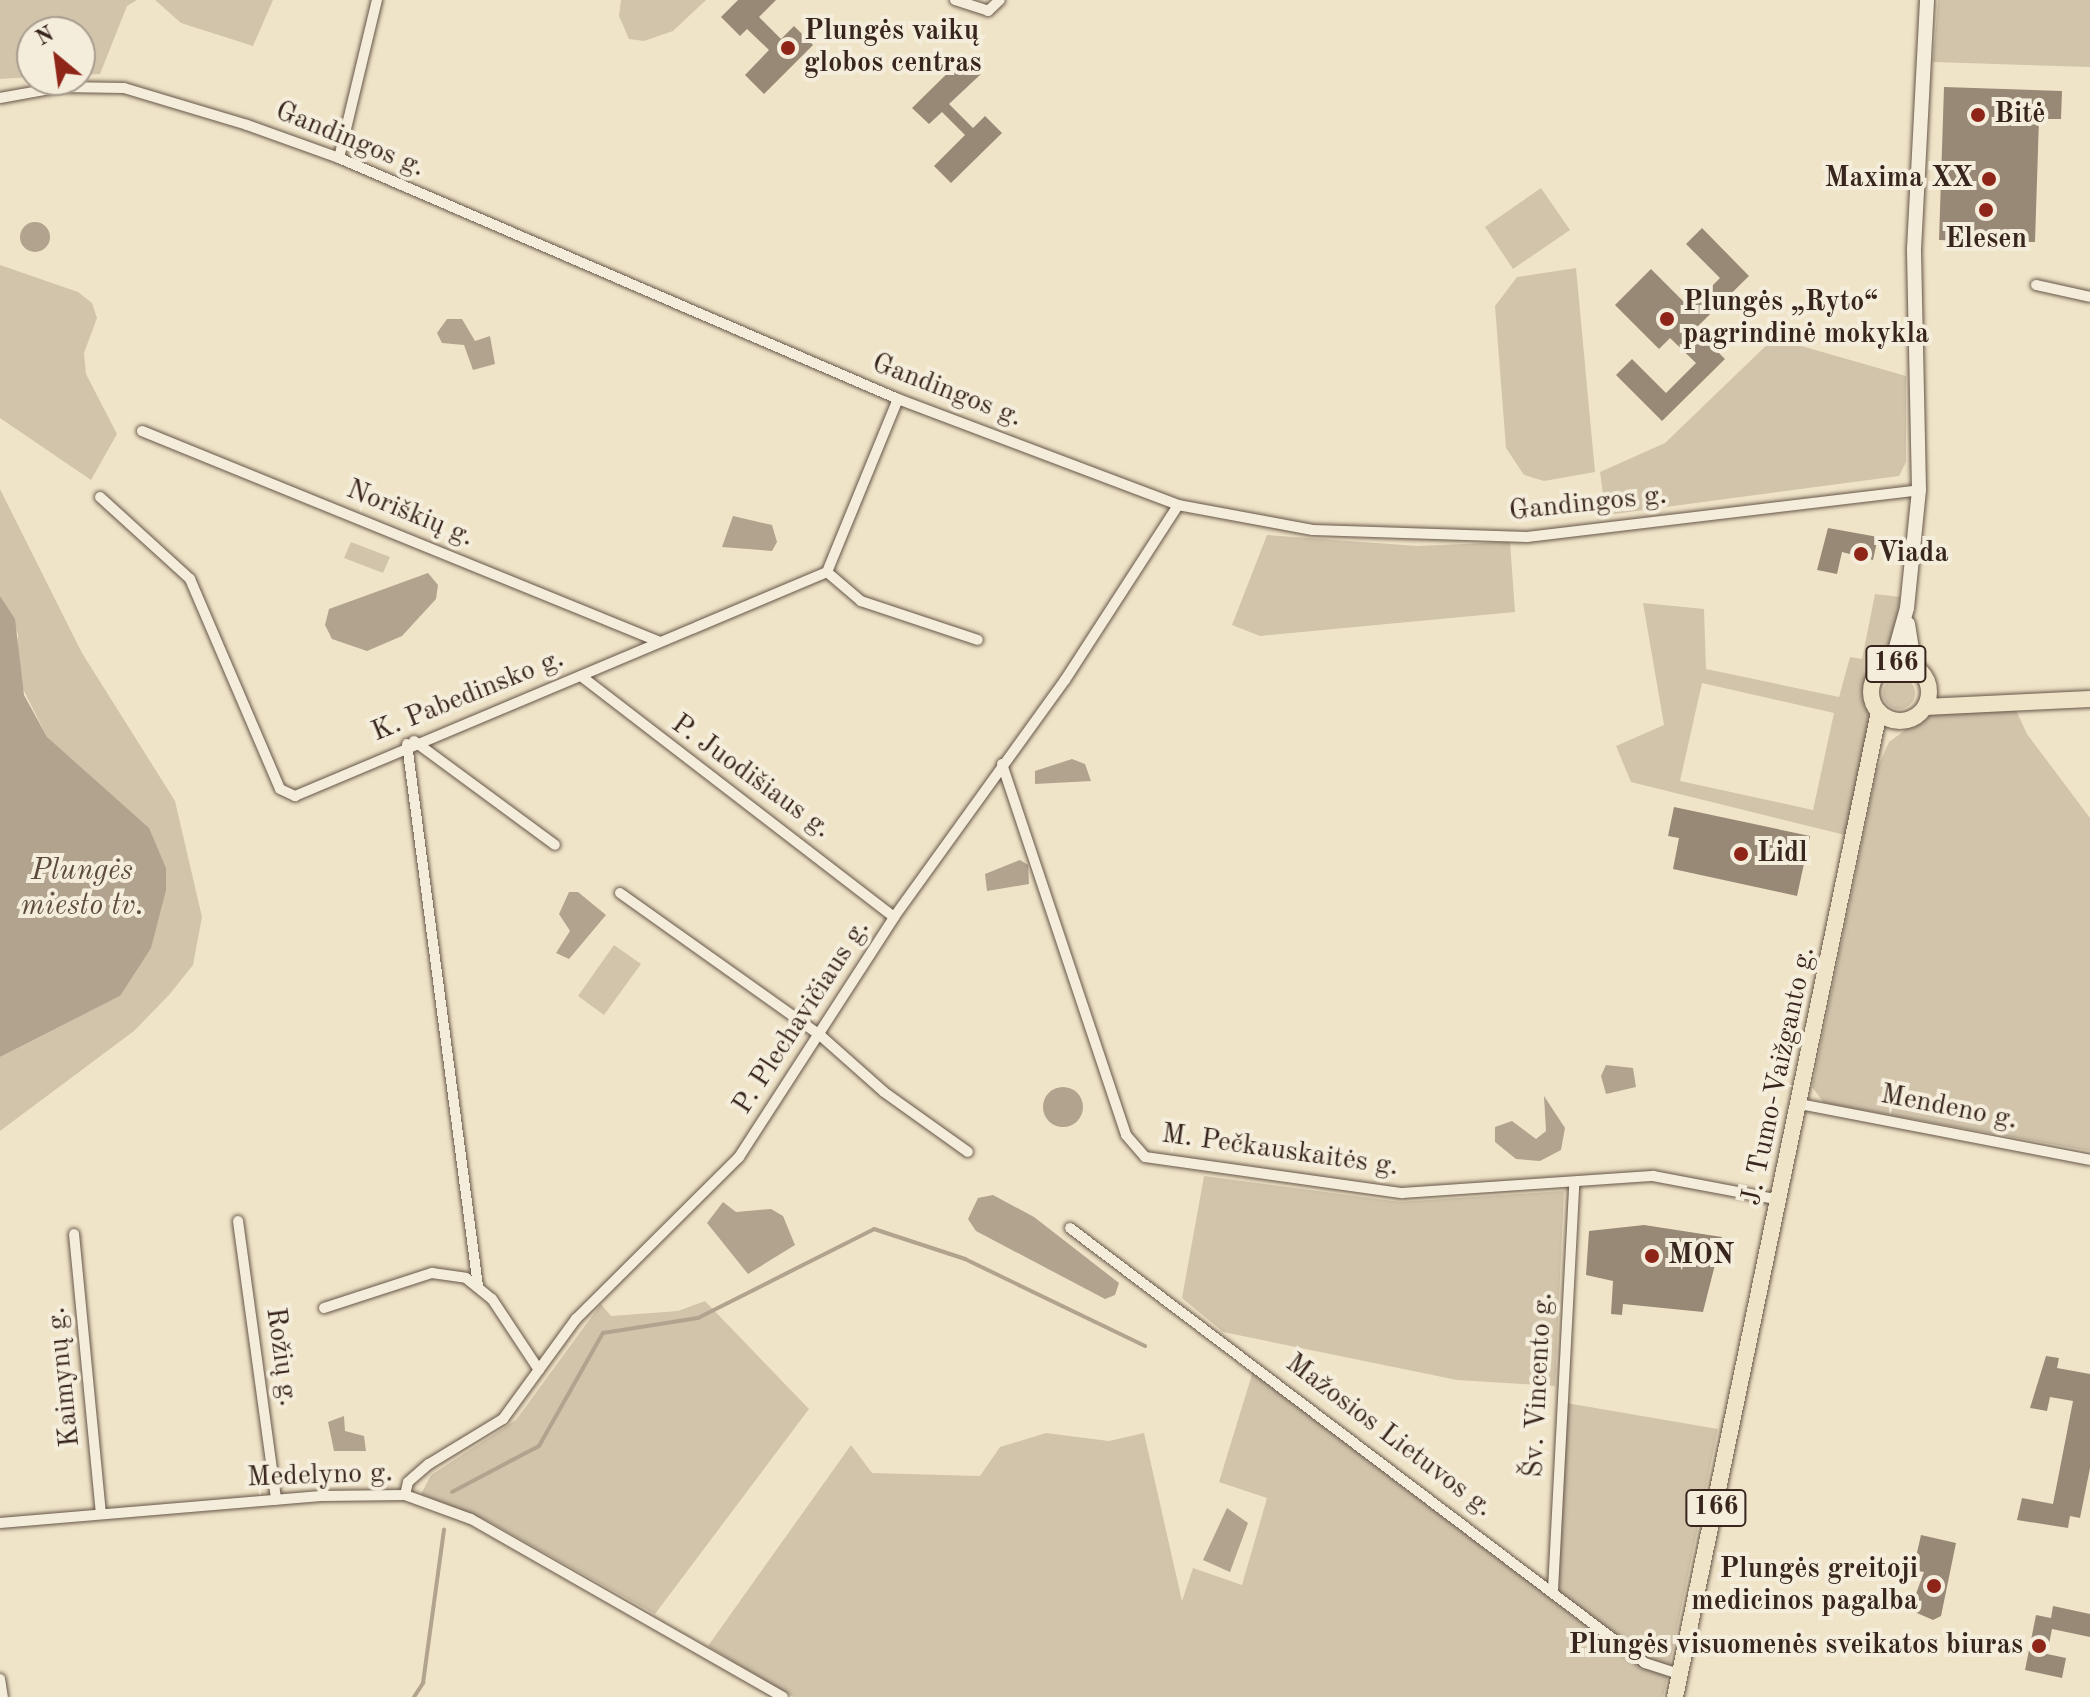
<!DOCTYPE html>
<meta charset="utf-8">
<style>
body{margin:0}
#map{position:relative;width:2090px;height:1697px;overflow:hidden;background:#f0e4c8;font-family:"Old Standard TT",serif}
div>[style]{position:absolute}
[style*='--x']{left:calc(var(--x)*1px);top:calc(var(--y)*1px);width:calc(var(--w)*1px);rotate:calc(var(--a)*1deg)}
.green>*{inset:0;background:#d1c4ab}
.round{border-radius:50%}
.water>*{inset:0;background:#b1a38e}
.stream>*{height:4px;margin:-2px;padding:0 2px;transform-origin:2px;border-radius:2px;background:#b1a38e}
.building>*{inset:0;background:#988976}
.roads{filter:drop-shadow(0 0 2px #665648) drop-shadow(0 0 2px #665648)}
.street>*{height:10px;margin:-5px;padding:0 5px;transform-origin:5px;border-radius:5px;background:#f5eddb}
.secondary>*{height:14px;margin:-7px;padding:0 7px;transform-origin:7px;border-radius:7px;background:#f5eddb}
.primary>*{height:16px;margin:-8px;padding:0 8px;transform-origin:8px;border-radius:8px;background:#f0e4c8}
.primary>.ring{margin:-8px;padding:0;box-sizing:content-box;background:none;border:16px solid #f0e4c8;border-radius:50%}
.dots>*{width:22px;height:22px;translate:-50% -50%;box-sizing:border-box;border:4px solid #f5eddb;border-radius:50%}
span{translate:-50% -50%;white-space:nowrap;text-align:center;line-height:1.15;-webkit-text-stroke:8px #f5eddb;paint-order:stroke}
.shield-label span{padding:2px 6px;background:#f5eddb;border:2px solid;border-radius:6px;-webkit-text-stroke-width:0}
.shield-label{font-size:26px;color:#38261e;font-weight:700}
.poi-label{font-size:28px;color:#38261e;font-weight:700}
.left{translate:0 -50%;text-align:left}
.right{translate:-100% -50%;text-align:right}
.street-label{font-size:28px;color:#38261e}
.water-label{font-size:30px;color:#5c4c40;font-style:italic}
.north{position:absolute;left:16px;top:16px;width:80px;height:80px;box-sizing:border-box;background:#f5eddb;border:2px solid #a99d8f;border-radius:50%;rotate:331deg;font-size:22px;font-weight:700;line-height:32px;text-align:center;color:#38261e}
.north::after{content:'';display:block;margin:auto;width:28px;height:36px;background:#8f2418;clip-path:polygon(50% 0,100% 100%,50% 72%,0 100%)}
</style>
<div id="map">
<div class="green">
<div style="clip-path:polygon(0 0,137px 0,127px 6px,100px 74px,80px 75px,80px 32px,32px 32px,32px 77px,0 79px)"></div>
<div style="clip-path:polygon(155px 0,273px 0,253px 46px,181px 23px)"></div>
<div style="clip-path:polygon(621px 0,706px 0,673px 31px,644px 41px,629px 39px,619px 16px)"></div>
<div style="clip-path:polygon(1938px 0,2090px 0,2090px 67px,1933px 62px)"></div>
<div style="clip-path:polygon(1541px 188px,1570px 230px,1513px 269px,1485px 227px)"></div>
<div style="clip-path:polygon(0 265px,78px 292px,92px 303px,97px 318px,84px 353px,86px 374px,117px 434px,91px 480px,0 418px)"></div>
<div style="clip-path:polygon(1576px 268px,1595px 472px,1544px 481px,1524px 475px,1506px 448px,1495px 306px,1517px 277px)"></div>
<div style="clip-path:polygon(1774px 338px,1906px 376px,1906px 462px,1899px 476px,1606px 515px,1600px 472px,1665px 443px)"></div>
<div style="clip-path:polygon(0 489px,82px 653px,175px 801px,202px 917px,193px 965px,169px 995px,134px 1031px,0 1131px,0 1057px,120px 996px,81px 773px,47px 737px,18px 679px,18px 634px,0 596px)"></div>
<div style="clip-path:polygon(1267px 535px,1417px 546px,1510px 542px,1515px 612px,1260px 636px,1232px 625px)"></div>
<div style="clip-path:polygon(351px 542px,390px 557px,383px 573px,344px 558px)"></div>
<div style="clip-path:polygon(evenodd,1875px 594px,1900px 597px,1894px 642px,1865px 682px,1872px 717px,1849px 836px,1631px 782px,1616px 746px,1664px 725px,1643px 603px,1704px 609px,1706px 669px,1839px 697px,1850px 657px,1862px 659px,1875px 594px,1702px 683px,1834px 713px,1813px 810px,1680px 781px,1702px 683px)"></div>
<div class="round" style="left:1883px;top:677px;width:32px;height:32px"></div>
<div style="clip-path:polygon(2015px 708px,2027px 734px,2090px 818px,2090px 1151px,1824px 1103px,1812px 1087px,1877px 769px,1889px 742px,1927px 714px)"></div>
<div style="clip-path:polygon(614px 945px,641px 964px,604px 1015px,578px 996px)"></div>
<div style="clip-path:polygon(1204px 1176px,1400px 1202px,1564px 1191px,1555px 1386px,1457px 1380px,1223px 1332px,1182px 1298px)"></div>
<div style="clip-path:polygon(705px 1301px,809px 1409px,655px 1614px,488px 1521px,421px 1494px,431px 1475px,516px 1420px,601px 1304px,611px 1316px,678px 1311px)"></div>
<div style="clip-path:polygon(1253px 1371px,1557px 1600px,1566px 1403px,1718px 1429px,1663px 1697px,793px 1697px,708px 1646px,851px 1445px,872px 1473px,980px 1476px,1000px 1447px,1046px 1433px,1109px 1441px,1144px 1433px,1182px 1601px,1193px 1568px,1242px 1585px,1267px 1498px,1219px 1482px)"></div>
</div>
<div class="water">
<div class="round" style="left:20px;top:222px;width:30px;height:30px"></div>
<div style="clip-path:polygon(447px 319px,462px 319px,475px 341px,490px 336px,495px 364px,473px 370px,464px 345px,442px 343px,437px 333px)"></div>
<div style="clip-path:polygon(733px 516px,772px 525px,777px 542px,772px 551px,722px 547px)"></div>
<div style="clip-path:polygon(428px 573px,438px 585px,436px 599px,402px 636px,367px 651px,332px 639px,325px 625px,329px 609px)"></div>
<div style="clip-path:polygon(0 596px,15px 619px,24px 695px,47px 737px,149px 828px,166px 868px,166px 890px,151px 948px,120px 996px,0 1057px)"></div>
<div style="clip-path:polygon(1072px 759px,1085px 764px,1091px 781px,1035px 784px,1035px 771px)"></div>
<div style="clip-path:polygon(1020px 860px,1028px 865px,1029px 884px,987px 891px,985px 874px)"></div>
<div style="clip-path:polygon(569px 892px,578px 892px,606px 915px,569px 959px,556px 953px,570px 931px,559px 914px)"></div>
<div style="clip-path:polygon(1606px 1065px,1633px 1068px,1636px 1087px,1606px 1094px,1601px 1076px)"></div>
<div class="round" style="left:1043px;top:1087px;width:40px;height:40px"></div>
<div style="clip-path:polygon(1544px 1096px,1565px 1128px,1561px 1150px,1540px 1161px,1516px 1159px,1495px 1142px,1495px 1127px,1512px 1121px,1536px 1139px,1546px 1131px)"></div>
<div style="clip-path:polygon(993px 1195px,1034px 1217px,1119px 1283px,1115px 1295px,1105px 1299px,976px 1231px,968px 1219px,978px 1198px)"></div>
<div style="clip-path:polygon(723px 1202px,736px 1212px,771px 1209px,783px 1216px,795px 1245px,748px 1274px,707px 1223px)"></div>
<div style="clip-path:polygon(344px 1416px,345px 1431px,364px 1436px,366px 1451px,334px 1451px,328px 1422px)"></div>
<div style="clip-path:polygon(1227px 1508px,1248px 1523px,1230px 1572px,1203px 1560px)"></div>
</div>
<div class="stream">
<div style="--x:452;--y:1492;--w:98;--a:-27.9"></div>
<div style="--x:539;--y:1446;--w:130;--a:-60.5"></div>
<div style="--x:603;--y:1333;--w:96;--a:-9"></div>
<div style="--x:698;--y:1318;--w:197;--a:-26.8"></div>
<div style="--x:874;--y:1229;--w:96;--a:18.2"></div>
<div style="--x:965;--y:1259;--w:200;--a:25.8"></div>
<div style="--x:414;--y:1697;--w:17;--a:-57"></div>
<div style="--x:423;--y:1683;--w:155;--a:-82.2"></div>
</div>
<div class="building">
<div style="clip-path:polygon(738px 0,776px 0,759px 17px,781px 39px,794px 26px,813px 45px,764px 94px,745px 75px,769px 50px,747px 29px,740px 36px,721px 17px)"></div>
<div style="clip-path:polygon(964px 57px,981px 74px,949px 104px,973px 128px,985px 116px,1002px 133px,951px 183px,934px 166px,965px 135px,942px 112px,929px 124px,912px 108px)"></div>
<div style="clip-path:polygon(1944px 87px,2062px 91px,2061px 119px,2039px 119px,2035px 242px,1939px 240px)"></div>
<div style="clip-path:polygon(1702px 228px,1749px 276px,1695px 329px,1725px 359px,1662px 421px,1616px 375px,1632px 359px,1666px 393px,1696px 363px,1670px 338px,1659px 349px,1615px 305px,1651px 269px,1690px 308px,1720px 278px,1686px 244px)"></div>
<div style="clip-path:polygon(1828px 528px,1878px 537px,1873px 560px,1842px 552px,1837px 574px,1817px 570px)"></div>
<div style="clip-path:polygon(1674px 807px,1810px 836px,1797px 896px,1673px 869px,1679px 838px,1668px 836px)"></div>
<div style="clip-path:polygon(1644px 1225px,1722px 1237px,1703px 1312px,1623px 1304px,1622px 1315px,1611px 1314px,1613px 1281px,1586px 1275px,1589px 1231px)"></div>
<div style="clip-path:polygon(2046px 1356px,2059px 1358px,2057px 1368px,2090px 1374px,2090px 1468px,2080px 1518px,2070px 1516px,2068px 1528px,2017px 1520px,2022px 1498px,2053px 1504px,2073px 1401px,2050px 1397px,2047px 1411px,2030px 1408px)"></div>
<div style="clip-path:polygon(1921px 1535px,1956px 1543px,1941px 1616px,1933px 1620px,1910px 1610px,1924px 1572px,1913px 1570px)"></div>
<div style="clip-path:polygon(2053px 1606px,2090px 1614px,2090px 1637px,2052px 1629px,2047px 1654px,2066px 1658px,2062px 1678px,2025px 1670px,2036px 1615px,2051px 1618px)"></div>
</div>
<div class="roads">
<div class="street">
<div style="--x:955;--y:0;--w:35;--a:18"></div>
<div style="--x:988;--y:11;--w:16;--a:-43"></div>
<div style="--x:0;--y:98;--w:63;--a:-10.1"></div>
<div style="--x:62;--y:87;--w:62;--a:0.9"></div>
<div style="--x:124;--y:88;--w:128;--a:16.7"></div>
<div style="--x:247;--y:125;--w:98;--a:19.7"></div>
<div style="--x:339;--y:158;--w:609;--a:23.32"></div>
<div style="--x:898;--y:399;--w:299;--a:20.7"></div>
<div style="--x:1178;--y:505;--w:137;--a:10.5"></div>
<div style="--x:1313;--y:530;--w:214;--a:1.9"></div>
<div style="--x:1527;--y:537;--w:395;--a:-6.8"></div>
<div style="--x:339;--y:158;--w:163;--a:-76.5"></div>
<div style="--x:2036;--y:285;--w:55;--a:12.5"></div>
<div style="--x:142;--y:431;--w:559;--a:22.16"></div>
<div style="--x:100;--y:497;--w:122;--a:42.3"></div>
<div style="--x:190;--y:579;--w:228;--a:66.8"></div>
<div style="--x:280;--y:789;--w:17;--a:25"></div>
<div style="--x:295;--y:796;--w:577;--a:-22.83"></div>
<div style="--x:827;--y:572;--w:187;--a:-67.7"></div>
<div style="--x:827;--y:572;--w:45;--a:40.5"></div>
<div style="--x:861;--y:601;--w:123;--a:18.4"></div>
<div style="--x:581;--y:676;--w:395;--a:37.6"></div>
<div style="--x:414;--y:741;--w:175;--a:36.4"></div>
<div style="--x:407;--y:744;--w:547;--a:82.54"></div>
<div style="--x:1002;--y:764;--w:391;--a:71.5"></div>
<div style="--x:1126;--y:1135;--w:29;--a:49"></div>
<div style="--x:1145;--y:1157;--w:260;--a:8"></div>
<div style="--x:1402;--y:1193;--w:252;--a:-3.9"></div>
<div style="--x:1653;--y:1176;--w:129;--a:10.7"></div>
<div style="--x:620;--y:893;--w:247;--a:35.4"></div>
<div style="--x:821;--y:1036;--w:84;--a:41.6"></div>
<div style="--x:884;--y:1092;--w:103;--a:35.5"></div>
<div style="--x:1800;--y:1104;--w:295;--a:10.9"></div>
<div style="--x:238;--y:1221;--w:281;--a:82.2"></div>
<div style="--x:1070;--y:1228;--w:721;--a:37.11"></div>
<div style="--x:1645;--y:1663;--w:38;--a:18"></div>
<div style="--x:74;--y:1234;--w:281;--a:84.5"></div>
<div style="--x:324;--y:1308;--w:114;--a:-18"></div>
<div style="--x:432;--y:1273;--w:34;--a:8"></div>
<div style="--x:466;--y:1278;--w:33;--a:39"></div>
<div style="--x:492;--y:1299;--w:85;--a:56.5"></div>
<div style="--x:405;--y:1495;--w:13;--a:-77"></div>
<div style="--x:408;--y:1482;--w:28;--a:-41"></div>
<div style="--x:429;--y:1464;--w:87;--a:-31.3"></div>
<div style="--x:503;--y:1419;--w:124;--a:-53.9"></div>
<div style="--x:576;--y:1319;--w:230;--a:-44.8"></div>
<div style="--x:739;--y:1157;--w:286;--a:-57.1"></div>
<div style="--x:894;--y:917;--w:292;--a:-54.2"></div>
<div style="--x:1065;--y:680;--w:208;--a:-57.1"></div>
<div style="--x:0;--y:1523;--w:322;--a:-4.8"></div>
<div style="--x:321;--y:1496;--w:84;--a:-0.7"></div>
<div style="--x:405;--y:1495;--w:70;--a:20"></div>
<div style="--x:471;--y:1519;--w:359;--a:29.7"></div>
<div style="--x:1553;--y:1590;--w:408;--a:-87"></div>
<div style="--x:0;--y:1679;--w:18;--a:81"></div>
</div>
<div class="secondary">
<div style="--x:1908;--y:624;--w:45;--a:81"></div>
<div style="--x:1891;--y:665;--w:59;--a:-74.3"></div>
<div style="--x:1907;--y:608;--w:119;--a:-84.2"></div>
<div style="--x:1919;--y:490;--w:241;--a:-91.2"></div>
<div style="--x:1914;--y:249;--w:249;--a:-87"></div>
</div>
<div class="primary">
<div class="ring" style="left:1871px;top:663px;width:42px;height:42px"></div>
<div style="--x:1925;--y:707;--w:165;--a:-2.8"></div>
<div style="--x:1675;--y:1697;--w:1006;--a:-78.3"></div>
</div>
</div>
<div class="dots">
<div style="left:788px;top:48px;background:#8f2418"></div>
<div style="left:1978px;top:115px;background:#8f2418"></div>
<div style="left:1989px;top:179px;background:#8f2418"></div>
<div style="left:1986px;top:210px;background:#8f2418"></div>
<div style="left:1667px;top:319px;background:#8f2418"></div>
<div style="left:1861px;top:554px;background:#8f2418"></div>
<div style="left:1741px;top:854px;background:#8f2418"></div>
<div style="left:1652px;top:1256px;background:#8f2418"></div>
<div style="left:1934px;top:1586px;background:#8f2418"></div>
<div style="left:2039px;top:1646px;background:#8f2418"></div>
</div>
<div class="shield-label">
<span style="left:1896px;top:664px">166</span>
<span style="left:1716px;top:1508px">166</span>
</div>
<div class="poi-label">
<span class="left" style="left:804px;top:48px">Plungės vaikų<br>globos centras</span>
<span class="left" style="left:1994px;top:115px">Bitė</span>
<span class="right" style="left:1973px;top:179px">Maxima XX</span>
<span style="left:1986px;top:240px">Elesen</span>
<span class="left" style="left:1683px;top:319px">Plungės „Ryto“<br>pagrindinė mokykla</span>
<span class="left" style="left:1877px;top:554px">Viada</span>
<span class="left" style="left:1757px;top:854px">Lidl</span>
<span class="left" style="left:1668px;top:1256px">MON</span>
<span class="right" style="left:1918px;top:1586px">Plungės greitoji<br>medicinos pagalba</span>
<span class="right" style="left:2023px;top:1646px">Plungės visuomenės sveikatos biuras</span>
</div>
<div class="street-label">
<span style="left:350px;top:140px;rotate:22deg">Gandingos g.</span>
<span style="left:947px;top:391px;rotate:21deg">Gandingos g.</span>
<span style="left:1588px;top:504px;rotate:-6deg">Gandingos g.</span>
<span style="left:410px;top:514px;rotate:22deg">Noriškių g.</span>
<span style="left:468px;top:696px;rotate:-22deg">K. Pabedinsko g.</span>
<span style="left:751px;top:777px;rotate:36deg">P. Juodišiaus g.</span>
<span style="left:802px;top:1017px;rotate:-57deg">P. Plechavičiaus g.</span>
<span style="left:1779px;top:1076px;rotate:-78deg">J. Tumo-Vaižganto g.</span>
<span style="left:1949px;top:1108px;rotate:11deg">Mendeno g.</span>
<span style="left:1280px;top:1151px;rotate:8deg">M. Pečkauskaitės g.</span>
<span style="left:281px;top:1357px;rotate:82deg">Rožių g.</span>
<span style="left:64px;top:1377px;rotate:-96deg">Kaimynų g.</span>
<span style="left:1539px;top:1385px;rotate:-87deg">Šv. Vincento g.</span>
<span style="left:1389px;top:1436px;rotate:37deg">Mažosios Lietuvos g.</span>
<span style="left:320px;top:1476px;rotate:-2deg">Medelyno g.</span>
</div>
<div class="water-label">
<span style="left:82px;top:888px">Plungės<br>miesto tv.</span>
</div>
<div class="north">N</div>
</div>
